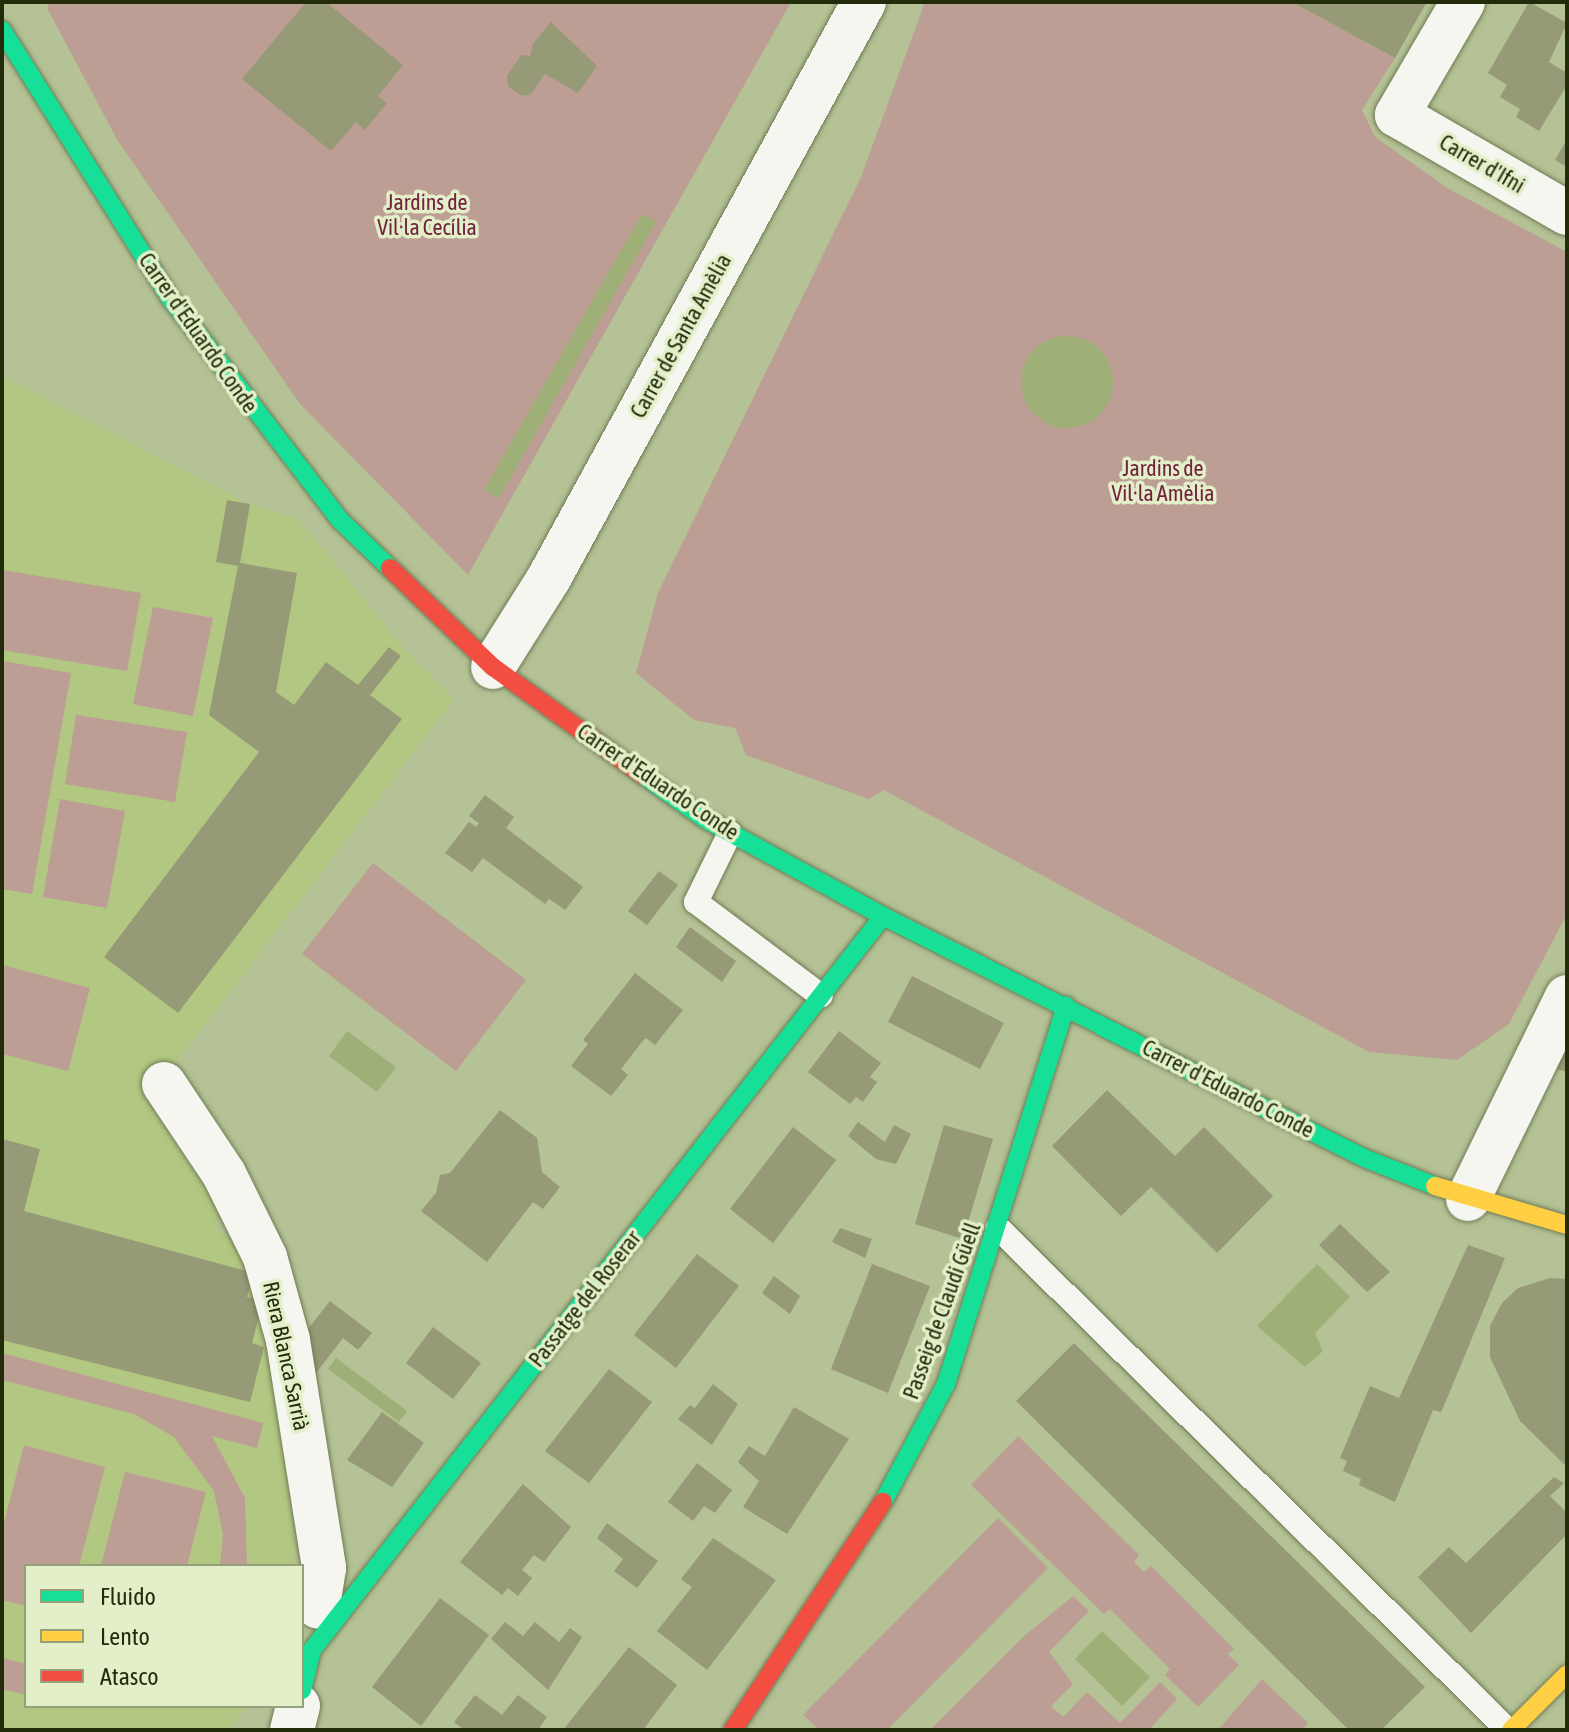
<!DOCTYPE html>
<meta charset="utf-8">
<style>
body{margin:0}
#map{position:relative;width:1569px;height:1732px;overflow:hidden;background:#b4c295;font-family:"Asap Condensed",sans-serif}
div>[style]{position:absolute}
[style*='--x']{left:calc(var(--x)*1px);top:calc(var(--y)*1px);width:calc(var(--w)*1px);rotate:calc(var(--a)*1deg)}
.built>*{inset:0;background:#b2c782}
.green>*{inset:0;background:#bd9e94}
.water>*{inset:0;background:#9eb077}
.round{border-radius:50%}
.building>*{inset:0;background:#969a76}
.roads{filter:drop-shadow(0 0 2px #717b56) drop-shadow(0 0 2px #717b56)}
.lane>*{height:24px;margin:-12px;padding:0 12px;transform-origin:12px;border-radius:12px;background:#f4f6ef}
.street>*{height:44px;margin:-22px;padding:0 22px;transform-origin:22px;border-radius:22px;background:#f4f6ef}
.fast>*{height:18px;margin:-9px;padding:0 9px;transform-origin:9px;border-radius:9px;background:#16e098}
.slow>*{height:18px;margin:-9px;padding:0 9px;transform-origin:9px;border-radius:9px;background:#ffcf43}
.jam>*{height:18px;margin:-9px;padding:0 9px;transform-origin:9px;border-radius:9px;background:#f24e42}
span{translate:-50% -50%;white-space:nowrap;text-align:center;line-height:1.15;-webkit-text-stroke:7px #e2efc8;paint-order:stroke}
.street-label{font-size:22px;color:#232c0a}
.park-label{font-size:22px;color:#72203e}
.frame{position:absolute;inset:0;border:4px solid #232c0a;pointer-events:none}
.legend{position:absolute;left:24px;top:1564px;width:280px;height:144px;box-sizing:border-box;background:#e2efc8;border:2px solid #96a17c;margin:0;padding:10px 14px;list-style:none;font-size:24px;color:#232c0a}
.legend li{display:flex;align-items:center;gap:16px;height:40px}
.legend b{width:40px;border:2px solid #96a17c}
</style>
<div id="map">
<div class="built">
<div style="clip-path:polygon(2px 376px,246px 503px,298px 519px,403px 647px,454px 699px,174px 1065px,220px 1203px,215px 1229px,242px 1240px,271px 1302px,297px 1566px,26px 1566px,26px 1706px,247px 1706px,227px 1730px,2px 1730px)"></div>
</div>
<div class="green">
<div style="clip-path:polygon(50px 2px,791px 2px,468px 575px,300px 404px,118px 141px,47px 8px)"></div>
<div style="clip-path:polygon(925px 2px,1292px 2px,1395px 58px,1362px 110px,1375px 137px,1449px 189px,1567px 252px,1567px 914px,1509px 1024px,1457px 1060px,1369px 1052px,884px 790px,869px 799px,746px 755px,735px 728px,694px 720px,636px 673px,658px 593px,861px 177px)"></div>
<div style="clip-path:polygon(2px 570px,141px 593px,127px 671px,2px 650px)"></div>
<div style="clip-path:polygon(153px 607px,213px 618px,193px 716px,133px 704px)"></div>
<div style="clip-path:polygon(2px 661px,71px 673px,32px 894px,2px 889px)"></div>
<div style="clip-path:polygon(76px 715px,187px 732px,175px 802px,65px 784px)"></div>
<div style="clip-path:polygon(60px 799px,125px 811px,107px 908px,43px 897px)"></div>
<div style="clip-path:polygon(373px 863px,526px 980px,456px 1071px,302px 954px)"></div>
<div style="clip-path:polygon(2px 965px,90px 988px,68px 1071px,2px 1054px)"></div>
<div style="clip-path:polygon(2px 1353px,263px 1423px,257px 1448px,212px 1436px,245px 1498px,247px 1566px,220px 1566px,223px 1535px,214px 1491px,174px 1437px,134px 1414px,2px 1380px)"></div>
<div style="clip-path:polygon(1018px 1436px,1139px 1555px,1134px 1562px,1144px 1572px,1151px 1566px,1234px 1649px,1228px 1654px,1239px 1665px,1198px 1707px,1165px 1675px,1170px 1669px,1110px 1609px,1104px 1614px,971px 1485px)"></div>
<div style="clip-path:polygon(24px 1445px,105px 1467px,79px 1566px,26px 1566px,26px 1606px,2px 1600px,2px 1531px)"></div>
<div style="clip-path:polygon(125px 1472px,206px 1492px,187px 1566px,101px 1566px)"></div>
<div style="clip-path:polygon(998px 1518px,1048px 1568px,887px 1730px,819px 1730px,803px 1715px)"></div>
<div style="clip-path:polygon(1073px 1596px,1089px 1611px,1049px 1652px,1073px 1684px,1051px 1706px,1063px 1717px,1087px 1692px,1120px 1723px,1160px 1682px,1177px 1699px,1149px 1730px,930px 1730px,1023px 1637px)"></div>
<div style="clip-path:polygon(2px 1658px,26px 1664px,26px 1695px,2px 1689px)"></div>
<div style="clip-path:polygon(1262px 1679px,1308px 1723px,1302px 1730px,1218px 1730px)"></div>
</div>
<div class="water">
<div style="clip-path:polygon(642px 214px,656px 222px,499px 498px,484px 490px)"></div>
<div class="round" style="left:1021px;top:336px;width:92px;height:92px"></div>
<div style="clip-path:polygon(347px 1031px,396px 1067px,377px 1092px,329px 1056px)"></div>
<div style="clip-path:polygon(1317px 1264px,1350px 1297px,1315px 1333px,1323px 1351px,1305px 1367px,1257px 1326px)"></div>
<div style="clip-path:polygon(336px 1358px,407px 1411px,399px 1422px,328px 1369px)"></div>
<div style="clip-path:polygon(1102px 1631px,1150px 1677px,1122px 1706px,1075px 1659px)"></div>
</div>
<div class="building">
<div style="clip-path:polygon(306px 2px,326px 2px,403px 65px,378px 96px,387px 103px,365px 130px,356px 122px,331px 151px,242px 79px)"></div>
<div style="clip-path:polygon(1292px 2px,1427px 2px,1395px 58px)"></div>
<div style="clip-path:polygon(1529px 2px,1567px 23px,1549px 62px,1567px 73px,1567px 85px,1539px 131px,1516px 117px,1520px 109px,1500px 97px,1507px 85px,1488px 73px)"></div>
<div style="clip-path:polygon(551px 22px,597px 66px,578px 93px,545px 74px,531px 94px,522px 96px,508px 86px,507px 76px,521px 55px,530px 56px,533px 44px)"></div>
<div style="clip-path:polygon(1567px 139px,1567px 167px,1555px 160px)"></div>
<div style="clip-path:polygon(227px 500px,250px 504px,240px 563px,297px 573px,276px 692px,294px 705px,326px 662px,358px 685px,389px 647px,401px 656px,370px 695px,402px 719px,178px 1013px,104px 957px,259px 752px,209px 715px,238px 566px,216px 562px)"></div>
<div style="clip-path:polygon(485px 795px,514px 817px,506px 828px,583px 887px,565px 910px,549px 899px,545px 904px,483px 858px,472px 872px,445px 853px,469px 822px,476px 827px,479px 823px,469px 816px)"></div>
<div style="clip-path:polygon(659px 871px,678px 885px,647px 925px,628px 911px)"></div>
<div style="clip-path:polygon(690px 927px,736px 961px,722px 982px,676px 947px)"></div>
<div style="clip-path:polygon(635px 973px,683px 1010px,655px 1045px,646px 1038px,641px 1043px,621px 1069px,628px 1075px,611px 1096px,571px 1066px,588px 1044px,583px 1040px)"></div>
<div style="clip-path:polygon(912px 976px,1004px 1023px,980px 1069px,888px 1022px)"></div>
<div style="clip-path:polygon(839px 1031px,881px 1063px,870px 1077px,877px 1082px,863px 1102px,856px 1097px,850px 1104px,808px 1072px)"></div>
<div style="clip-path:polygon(1567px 1038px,1567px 1072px,1550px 1067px)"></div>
<div style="clip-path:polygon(1107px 1090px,1175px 1156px,1204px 1127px,1273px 1196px,1217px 1253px,1151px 1187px,1121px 1216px,1052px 1146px)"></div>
<div style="clip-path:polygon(500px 1110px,537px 1138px,542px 1172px,560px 1187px,543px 1209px,533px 1202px,487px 1262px,421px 1211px,436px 1193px,440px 1175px,450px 1173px)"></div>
<div style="clip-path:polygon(858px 1122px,885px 1142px,894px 1125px,911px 1134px,896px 1164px,876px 1159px,848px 1136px)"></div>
<div style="clip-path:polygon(944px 1125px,993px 1139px,963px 1239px,915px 1224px)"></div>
<div style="clip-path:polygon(793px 1127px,836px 1160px,773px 1243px,730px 1209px)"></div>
<div style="clip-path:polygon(2px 1139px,40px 1149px,24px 1211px,254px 1273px,247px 1297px,263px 1301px,252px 1343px,264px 1347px,250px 1402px,2px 1340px)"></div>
<div style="clip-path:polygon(1340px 1224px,1390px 1272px,1367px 1292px,1319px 1245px)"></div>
<div style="clip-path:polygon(840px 1228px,872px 1239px,865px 1258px,832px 1242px)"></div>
<div style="clip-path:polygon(1468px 1245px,1505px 1258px,1446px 1401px,1441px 1412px,1433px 1410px,1395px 1502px,1359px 1485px,1361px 1479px,1343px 1471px,1347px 1461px,1340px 1458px,1370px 1386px,1399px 1398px)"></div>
<div style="clip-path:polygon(697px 1254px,739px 1286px,676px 1368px,634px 1335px)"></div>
<div style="clip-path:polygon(872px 1264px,930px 1286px,888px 1393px,831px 1369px)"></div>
<div style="clip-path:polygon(774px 1276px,800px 1296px,790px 1314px,762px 1293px)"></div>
<div style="clip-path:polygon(1550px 1278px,1567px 1279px,1567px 1467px,1520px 1421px,1490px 1357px,1490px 1326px,1502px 1303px,1518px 1288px)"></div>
<div style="clip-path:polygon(330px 1301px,372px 1333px,358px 1350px,343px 1338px,313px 1377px,308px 1329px)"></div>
<div style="clip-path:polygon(433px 1327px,481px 1363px,453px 1399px,406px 1363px)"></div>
<div style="clip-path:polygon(1074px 1343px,1425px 1687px,1381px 1730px,1349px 1730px,1016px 1401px)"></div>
<div style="clip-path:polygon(609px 1369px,652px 1402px,589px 1483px,545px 1451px)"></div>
<div style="clip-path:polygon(713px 1384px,738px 1404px,712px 1445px,678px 1419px,690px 1405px,695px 1408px)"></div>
<div style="clip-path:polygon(794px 1407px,849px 1439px,787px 1534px,743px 1507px,759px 1481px,738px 1462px,749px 1446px,765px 1456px)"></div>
<div style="clip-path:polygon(382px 1412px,424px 1443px,392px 1487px,347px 1460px)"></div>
<div style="clip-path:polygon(697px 1463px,732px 1490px,715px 1513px,704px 1506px,693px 1521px,668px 1502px)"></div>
<div style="clip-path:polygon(1554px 1477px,1564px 1483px,1550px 1496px,1567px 1513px,1567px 1534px,1471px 1633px,1418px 1577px,1449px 1547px,1466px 1563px)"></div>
<div style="clip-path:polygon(523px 1484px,571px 1527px,544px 1562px,534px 1555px,522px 1570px,532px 1578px,518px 1596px,508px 1588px,502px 1595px,460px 1562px)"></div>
<div style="clip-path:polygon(607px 1523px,658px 1561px,637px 1588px,614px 1571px,623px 1559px,597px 1538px)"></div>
<div style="clip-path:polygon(713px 1538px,776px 1580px,707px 1670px,657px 1631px,692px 1587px,681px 1579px)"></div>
<div style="clip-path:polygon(440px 1598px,489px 1635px,421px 1726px,372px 1687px)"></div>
<div style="clip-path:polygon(505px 1622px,523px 1636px,535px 1622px,559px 1642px,570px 1628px,582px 1637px,548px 1690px,491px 1639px)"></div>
<div style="clip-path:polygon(629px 1647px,677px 1685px,643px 1730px,563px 1730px)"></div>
<div style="clip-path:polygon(475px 1695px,502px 1715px,518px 1695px,547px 1717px,538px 1730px,464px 1730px,454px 1722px)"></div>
</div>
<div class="roads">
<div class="lane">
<div style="--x:730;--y:833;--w:77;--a:116.2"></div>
<div style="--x:696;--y:902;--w:156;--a:36.9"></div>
<div style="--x:998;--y:1228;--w:716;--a:44.55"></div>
</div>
<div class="street">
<div style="--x:1463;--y:2;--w:131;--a:120.3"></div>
<div style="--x:1397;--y:115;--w:196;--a:30"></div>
<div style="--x:493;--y:667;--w:105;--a:-57.8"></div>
<div style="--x:549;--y:578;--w:657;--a:-61.33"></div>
<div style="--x:164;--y:1084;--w:108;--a:56.3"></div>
<div style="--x:224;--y:1174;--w:93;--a:63.7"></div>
<div style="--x:265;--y:1257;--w:86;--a:74.5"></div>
<div style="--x:288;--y:1340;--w:231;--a:81"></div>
<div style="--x:324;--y:1568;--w:39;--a:99"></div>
<div style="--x:1468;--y:1199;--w:225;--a:-63.9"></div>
<div style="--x:292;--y:1730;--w:25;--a:-76"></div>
</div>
<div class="fast">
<div style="--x:2;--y:30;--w:318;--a:57.9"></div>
<div style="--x:171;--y:299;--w:277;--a:52.6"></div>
<div style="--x:339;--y:519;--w:71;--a:43.9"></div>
<div style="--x:643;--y:775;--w:76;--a:35.4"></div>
<div style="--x:705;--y:819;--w:203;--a:28.6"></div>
<div style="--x:883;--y:916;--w:538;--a:26.71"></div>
<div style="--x:1364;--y:1158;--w:76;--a:21.5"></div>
<div style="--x:883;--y:1502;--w:134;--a:-61.9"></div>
<div style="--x:946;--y:1384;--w:397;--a:-72.4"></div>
<div style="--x:302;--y:1690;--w:41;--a:-76"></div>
<div style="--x:312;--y:1650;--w:930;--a:-52.12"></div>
</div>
<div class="slow">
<div style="--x:1435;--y:1186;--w:138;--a:16.5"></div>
<div style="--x:1511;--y:1730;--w:79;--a:-45"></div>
</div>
<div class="jam">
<div style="--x:390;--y:568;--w:143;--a:43.9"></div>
<div style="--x:493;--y:667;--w:185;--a:35.8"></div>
<div style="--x:733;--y:1730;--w:273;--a:-56.7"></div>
</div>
</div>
<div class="street-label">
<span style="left:1482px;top:164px;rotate:30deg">Carrer d'Ifni</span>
<span style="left:198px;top:333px;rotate:55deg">Carrer d'Eduardo Conde</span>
<span style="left:681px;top:336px;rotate:-61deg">Carrer de Santa Amèlia</span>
<span style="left:658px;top:782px;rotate:34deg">Carrer d'Eduardo Conde</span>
<span style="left:1228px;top:1089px;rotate:27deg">Carrer d'Eduardo Conde</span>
<span style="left:585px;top:1299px;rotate:-52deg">Passatge del Roserar</span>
<span style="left:942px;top:1311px;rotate:-70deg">Passeig de Claudi Güell</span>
<span style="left:286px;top:1356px;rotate:78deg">Riera Blanca Sarrià</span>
</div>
<div class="park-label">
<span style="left:427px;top:215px">Jardins de<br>Vil·la Cecília</span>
<span style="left:1163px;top:481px">Jardins de<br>Vil·la Amèlia</span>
</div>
<div class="frame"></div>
<ul class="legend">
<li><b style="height:10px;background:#16e098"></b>Fluido</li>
<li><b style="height:10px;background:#ffcf43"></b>Lento</li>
<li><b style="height:10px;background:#f24e42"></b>Atasco</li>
</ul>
</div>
